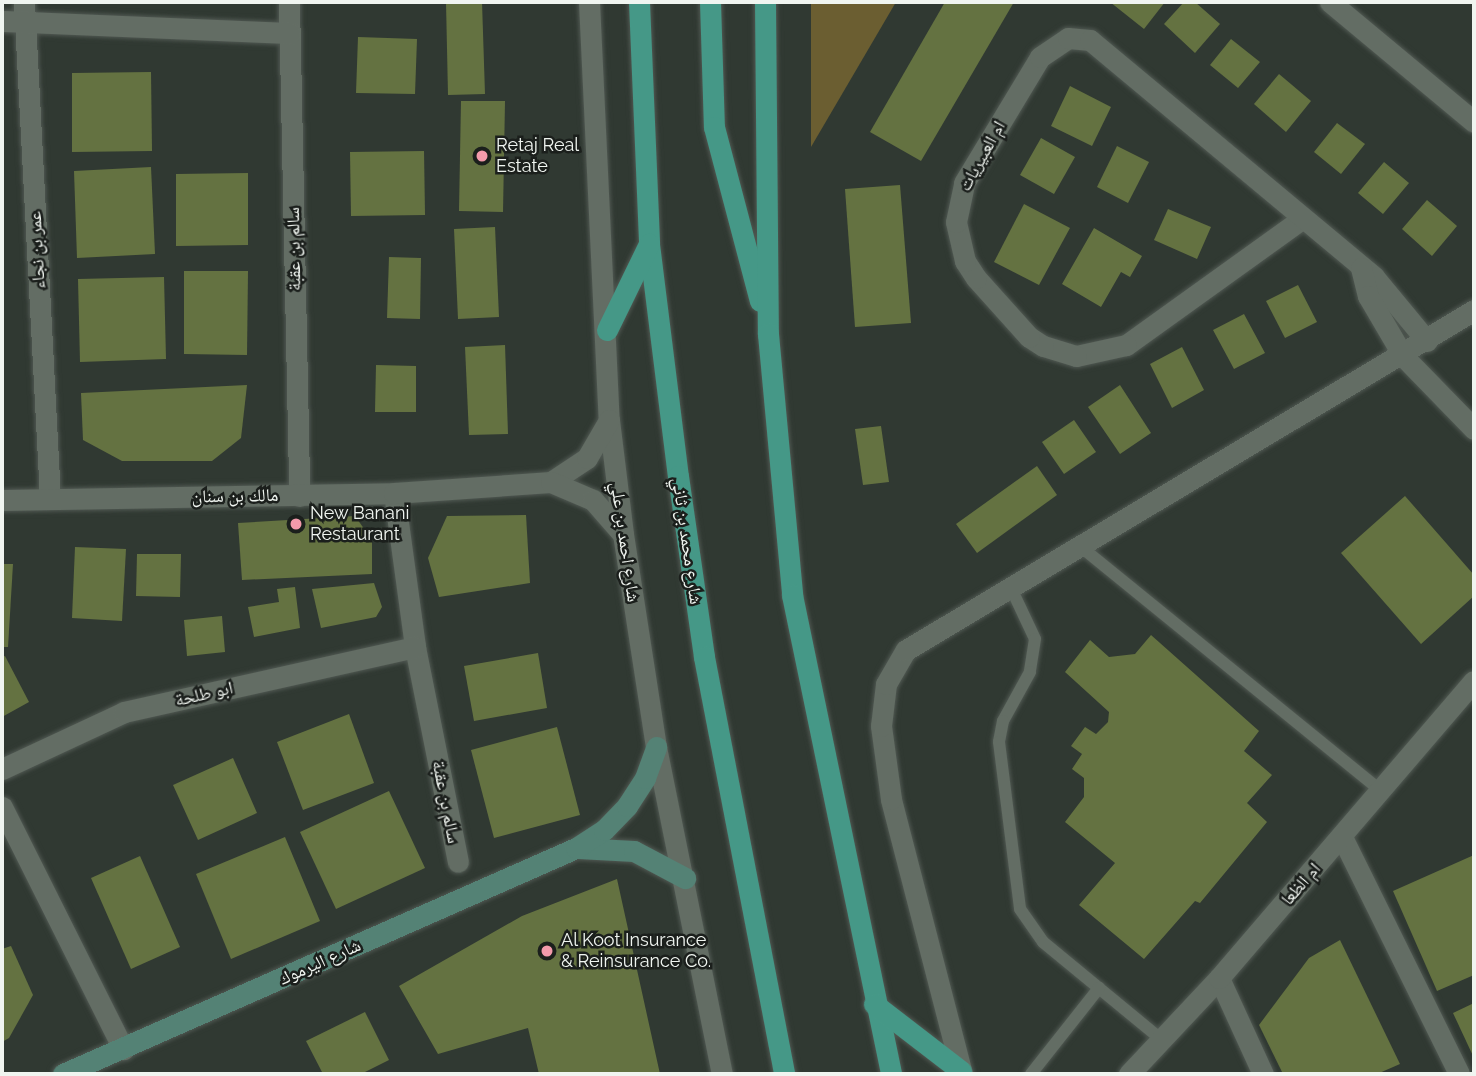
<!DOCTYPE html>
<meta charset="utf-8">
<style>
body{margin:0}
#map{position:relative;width:1476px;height:1076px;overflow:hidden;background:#303932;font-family:Raleway,"Noto Naskh Arabic",sans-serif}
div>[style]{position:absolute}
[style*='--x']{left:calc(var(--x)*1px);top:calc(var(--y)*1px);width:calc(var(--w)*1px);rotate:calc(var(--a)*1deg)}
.green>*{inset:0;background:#6b5e31}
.building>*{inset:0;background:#647241}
.roads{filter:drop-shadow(0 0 2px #505852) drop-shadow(0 0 2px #505852)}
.lane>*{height:12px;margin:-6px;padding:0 6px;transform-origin:6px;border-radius:6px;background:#636d64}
.street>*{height:21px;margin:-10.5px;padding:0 10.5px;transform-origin:10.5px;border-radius:10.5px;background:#636d64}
.secondary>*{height:21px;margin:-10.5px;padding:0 10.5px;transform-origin:10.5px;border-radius:10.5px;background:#548275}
.primary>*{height:21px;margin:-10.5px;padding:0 10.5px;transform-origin:10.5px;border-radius:10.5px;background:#459887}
.dots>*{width:19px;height:19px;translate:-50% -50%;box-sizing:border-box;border:4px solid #1b1f1c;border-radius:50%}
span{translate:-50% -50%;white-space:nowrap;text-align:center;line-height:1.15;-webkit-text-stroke:5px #1b1f1c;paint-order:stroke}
.poi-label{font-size:18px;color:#f0f5f0}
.left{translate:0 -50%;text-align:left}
.street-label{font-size:18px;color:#f0f5f0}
.frame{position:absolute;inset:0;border:4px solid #f0f5f0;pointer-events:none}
</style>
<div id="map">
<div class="green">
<div style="clip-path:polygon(811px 2px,896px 2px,811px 147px)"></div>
</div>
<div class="building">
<div style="clip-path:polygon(446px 2px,482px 2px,485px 94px,448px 95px)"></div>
<div style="clip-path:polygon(945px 2px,1014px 2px,921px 161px,870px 132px)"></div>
<div style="clip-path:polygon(1110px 2px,1165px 2px,1144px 29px)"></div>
<div style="clip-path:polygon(1184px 2px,1195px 2px,1220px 24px,1195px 53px,1164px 24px)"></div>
<div style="clip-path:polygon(358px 37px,417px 39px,415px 94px,356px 93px)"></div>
<div style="clip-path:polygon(1231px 39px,1260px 62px,1238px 88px,1210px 65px)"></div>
<div style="clip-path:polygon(151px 72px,152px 151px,72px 152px,72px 73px)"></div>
<div style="clip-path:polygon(1279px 74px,1311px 101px,1286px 132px,1254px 104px)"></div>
<div style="clip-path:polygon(1070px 86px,1111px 107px,1092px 146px,1051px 126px)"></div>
<div style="clip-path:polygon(461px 101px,505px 101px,503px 212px,459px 211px)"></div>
<div style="clip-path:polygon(1337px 123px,1365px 144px,1341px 174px,1314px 152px)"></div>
<div style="clip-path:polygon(1041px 138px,1075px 157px,1054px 194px,1020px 175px)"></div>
<div style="clip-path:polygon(1117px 146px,1149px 162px,1128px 203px,1097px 187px)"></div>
<div style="clip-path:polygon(424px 151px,425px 215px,351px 216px,350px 152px)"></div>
<div style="clip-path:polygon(1384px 162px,1409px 183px,1383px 214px,1358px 193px)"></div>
<div style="clip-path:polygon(151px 167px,155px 254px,77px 258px,74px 171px)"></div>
<div style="clip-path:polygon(248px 173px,248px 245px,176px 246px,176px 174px)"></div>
<div style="clip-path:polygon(900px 185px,911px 323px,855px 327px,845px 189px)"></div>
<div style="clip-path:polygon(1427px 200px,1457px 226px,1432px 256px,1402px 229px)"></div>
<div style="clip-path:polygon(1024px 204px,1070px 228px,1039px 285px,994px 262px)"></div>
<div style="clip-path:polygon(1168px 209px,1211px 227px,1197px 259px,1154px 240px)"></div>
<div style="clip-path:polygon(495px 227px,499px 317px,458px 319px,454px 229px)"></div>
<div style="clip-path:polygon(1094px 228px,1142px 256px,1130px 277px,1121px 272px,1101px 307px,1062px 284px)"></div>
<div style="clip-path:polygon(389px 257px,421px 258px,420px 319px,387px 318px)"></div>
<div style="clip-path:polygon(184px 271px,248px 271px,247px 355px,184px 354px)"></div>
<div style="clip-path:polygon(164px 277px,166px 359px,80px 362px,78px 279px)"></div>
<div style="clip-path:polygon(1298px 285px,1317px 322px,1285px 338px,1266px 301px)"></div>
<div style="clip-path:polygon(1244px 314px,1265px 353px,1234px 369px,1213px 330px)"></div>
<div style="clip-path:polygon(505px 345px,508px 434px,469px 435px,465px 347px)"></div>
<div style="clip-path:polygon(1182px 347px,1204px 390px,1172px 408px,1150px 364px)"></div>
<div style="clip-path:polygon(376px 365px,416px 366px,416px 412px,375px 412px)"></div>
<div style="clip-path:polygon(247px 385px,241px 438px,212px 461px,122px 461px,83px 440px,81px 393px)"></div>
<div style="clip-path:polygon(1120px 385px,1151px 433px,1120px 454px,1088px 407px)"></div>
<div style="clip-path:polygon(1074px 420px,1096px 452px,1064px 474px,1042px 442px)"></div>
<div style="clip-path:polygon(881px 426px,889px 482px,863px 485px,855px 429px)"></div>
<div style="clip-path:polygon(1037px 466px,1057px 495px,977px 553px,956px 524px)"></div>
<div style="clip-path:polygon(1405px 496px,1474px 575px,1474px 596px,1421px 644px,1341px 553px)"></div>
<div style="clip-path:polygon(526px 515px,530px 583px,439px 597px,428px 558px,447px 516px)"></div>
<div style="clip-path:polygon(355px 516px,372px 540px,372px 574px,242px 580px,238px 523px)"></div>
<div style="clip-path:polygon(75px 547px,126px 549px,122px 621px,72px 618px)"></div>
<div style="clip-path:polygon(137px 554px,181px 554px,180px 597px,136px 596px)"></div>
<div style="clip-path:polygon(2px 564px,13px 564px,8px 647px,2px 647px)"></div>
<div style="clip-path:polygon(374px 583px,382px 607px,376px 617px,321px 628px,312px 589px)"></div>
<div style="clip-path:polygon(295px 587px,300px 628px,254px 637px,248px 607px,279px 602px,277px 589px)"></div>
<div style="clip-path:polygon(222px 616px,225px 652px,187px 656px,184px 620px)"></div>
<div style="clip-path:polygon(1151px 635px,1259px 731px,1244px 751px,1272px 775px,1247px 803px,1267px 822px,1200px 903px,1195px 901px,1144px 959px,1079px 905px,1115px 863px,1065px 822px,1084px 797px,1084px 778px,1072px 769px,1082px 754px,1071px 746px,1085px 727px,1096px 734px,1108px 722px,1109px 712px,1065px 672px,1090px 640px,1109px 657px,1135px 654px)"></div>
<div style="clip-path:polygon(538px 653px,547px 708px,474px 721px,464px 666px)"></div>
<div style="clip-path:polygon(5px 656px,29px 702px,2px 717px,2px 657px)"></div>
<div style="clip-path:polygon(349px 714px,374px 783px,303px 810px,277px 742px)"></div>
<div style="clip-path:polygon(557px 727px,580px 815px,494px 838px,471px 750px)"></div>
<div style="clip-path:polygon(233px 758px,257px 813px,198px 840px,173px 785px)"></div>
<div style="clip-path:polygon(389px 791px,425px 868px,336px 909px,300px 832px)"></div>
<div style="clip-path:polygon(285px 837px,320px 921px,231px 959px,196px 874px)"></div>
<div style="clip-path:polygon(1474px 855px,1474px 975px,1437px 991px,1393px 891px)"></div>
<div style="clip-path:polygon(140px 856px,180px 947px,131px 969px,91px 878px)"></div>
<div style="clip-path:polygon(617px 879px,660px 1074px,539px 1074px,528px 1028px,438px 1054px,399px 986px,522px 916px)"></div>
<div style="clip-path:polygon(1340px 940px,1400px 1064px,1377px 1074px,1283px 1074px,1259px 1025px,1309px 958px)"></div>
<div style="clip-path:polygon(11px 946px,33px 995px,9px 1038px,2px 1042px,2px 949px)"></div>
<div style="clip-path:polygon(1474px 1003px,1474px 1058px,1453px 1013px)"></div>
<div style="clip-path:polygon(365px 1012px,389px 1060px,361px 1074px,323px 1074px,306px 1041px)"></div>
</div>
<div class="roads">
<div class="lane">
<div style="--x:1081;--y:547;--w:385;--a:39.1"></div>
<div style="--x:1011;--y:588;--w:56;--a:64.8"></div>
<div style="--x:1035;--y:639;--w:33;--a:99"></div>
<div style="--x:1030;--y:672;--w:56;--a:118.9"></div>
<div style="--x:1003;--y:721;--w:21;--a:101"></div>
<div style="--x:999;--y:742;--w:168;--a:82.8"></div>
<div style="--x:1020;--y:909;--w:40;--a:55.1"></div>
<div style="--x:1043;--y:942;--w:156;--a:39.5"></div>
<div style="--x:1031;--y:1074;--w:110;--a:-51.7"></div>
</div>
<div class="street">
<div style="--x:24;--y:2;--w:498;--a:87"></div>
<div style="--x:289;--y:2;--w:494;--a:88.8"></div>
<div style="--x:589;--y:2;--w:418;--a:87.3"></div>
<div style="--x:609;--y:420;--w:115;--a:83"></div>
<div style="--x:623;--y:534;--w:216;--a:81.2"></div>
<div style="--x:656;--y:747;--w:334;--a:78.6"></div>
<div style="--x:1330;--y:2;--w:187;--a:39.8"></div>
<div style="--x:2;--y:21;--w:288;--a:2.4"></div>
<div style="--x:1303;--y:218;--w:218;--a:144.3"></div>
<div style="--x:1126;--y:345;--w:51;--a:167.6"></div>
<div style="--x:1076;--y:356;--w:34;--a:-163"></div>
<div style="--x:1043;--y:346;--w:17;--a:-147"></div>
<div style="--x:1029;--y:337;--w:79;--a:-131.9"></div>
<div style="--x:976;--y:278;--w:20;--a:-123"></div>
<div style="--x:965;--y:261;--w:40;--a:-103"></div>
<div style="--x:956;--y:222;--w:40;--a:-78"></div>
<div style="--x:964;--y:183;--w:147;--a:-58.9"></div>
<div style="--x:1040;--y:57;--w:34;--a:-34"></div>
<div style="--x:1068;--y:38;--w:22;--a:5"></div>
<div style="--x:1090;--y:40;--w:370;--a:39.8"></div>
<div style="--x:1374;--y:277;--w:83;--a:50.4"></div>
<div style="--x:1361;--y:268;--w:29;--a:76"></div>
<div style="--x:1368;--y:296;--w:69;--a:59.7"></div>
<div style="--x:1403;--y:356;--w:102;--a:45.8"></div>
<div style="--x:551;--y:482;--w:43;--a:-33.7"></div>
<div style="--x:587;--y:458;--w:44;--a:-59.9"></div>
<div style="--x:394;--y:493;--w:155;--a:82.2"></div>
<div style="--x:415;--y:647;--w:219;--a:78.7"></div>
<div style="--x:2;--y:500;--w:392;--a:-1"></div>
<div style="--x:394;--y:493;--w:157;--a:-4"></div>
<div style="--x:551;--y:482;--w:46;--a:23.2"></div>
<div style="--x:593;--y:500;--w:43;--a:48.8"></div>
<div style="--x:2;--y:769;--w:135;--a:-25"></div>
<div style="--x:124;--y:712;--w:298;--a:-12.6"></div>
<div style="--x:2;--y:807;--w:271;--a:63.4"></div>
<div style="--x:1342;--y:837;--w:264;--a:63.7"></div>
<div style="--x:1219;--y:978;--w:106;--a:65.4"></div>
<div style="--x:962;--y:1074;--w:284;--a:-104.5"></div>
<div style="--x:891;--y:799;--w:74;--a:-97.8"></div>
<div style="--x:881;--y:726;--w:42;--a:-83.2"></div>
<div style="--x:886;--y:684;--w:39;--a:-60"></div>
<div style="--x:906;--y:650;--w:662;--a:-30.9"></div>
<div style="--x:1129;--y:1074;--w:132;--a:-46.8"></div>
<div style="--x:1219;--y:978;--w:391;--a:-49.4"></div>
</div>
<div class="secondary">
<div style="--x:578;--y:848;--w:56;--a:3.1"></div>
<div style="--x:634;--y:851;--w:58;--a:27.9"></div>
<div style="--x:63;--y:1074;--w:561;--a:-23.78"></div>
<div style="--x:576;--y:848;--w:33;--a:-33"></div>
<div style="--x:604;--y:830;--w:33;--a:-46"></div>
<div style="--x:627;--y:806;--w:33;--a:-57"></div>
<div style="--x:645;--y:778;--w:33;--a:-70"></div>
</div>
<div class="primary">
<div style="--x:639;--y:2;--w:242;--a:87.6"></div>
<div style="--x:649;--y:244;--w:234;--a:82.9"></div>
<div style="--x:678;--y:476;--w:183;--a:81.8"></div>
<div style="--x:704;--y:657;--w:425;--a:79.1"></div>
<div style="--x:710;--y:2;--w:125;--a:88.2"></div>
<div style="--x:714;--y:127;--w:180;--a:75.2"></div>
<div style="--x:765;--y:2;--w:332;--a:89.5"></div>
<div style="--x:768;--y:334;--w:262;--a:84.7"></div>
<div style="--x:792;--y:595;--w:489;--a:78.3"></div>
<div style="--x:607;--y:330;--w:96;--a:-64"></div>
<div style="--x:874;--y:1004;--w:110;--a:37.6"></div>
</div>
</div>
<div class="dots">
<div style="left:482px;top:156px;background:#f39aab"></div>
<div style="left:296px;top:524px;background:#f39aab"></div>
<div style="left:547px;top:951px;background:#f39aab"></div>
</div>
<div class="poi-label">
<span class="left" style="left:496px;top:156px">Retaj Real<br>Estate</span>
<span class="left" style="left:310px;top:524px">New Banani<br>Restaurant</span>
<span class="left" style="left:561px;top:951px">Al Koot Insurance<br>&amp; Reinsurance Co.</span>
</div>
<div class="street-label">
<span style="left:982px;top:156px;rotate:-61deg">ام العبيريات</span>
<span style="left:294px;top:249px;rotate:-91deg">سالم بن عقبة</span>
<span style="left:37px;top:250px;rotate:-93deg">عمر بن نجاء</span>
<span style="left:235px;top:496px;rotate:-1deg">مالك بن سنان</span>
<span style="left:687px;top:541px;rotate:82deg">شارع محمد بن ثاني</span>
<span style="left:625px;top:542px;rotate:82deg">شارع احمد بن علي</span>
<span style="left:204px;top:694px;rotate:-13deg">ابو طلحة</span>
<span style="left:446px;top:802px;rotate:79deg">سالم بن عقبة</span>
<span style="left:1301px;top:884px;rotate:-49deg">ام الظعا</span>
<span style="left:320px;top:962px;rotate:-24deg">شارع اليرموك</span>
</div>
<div class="frame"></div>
</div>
